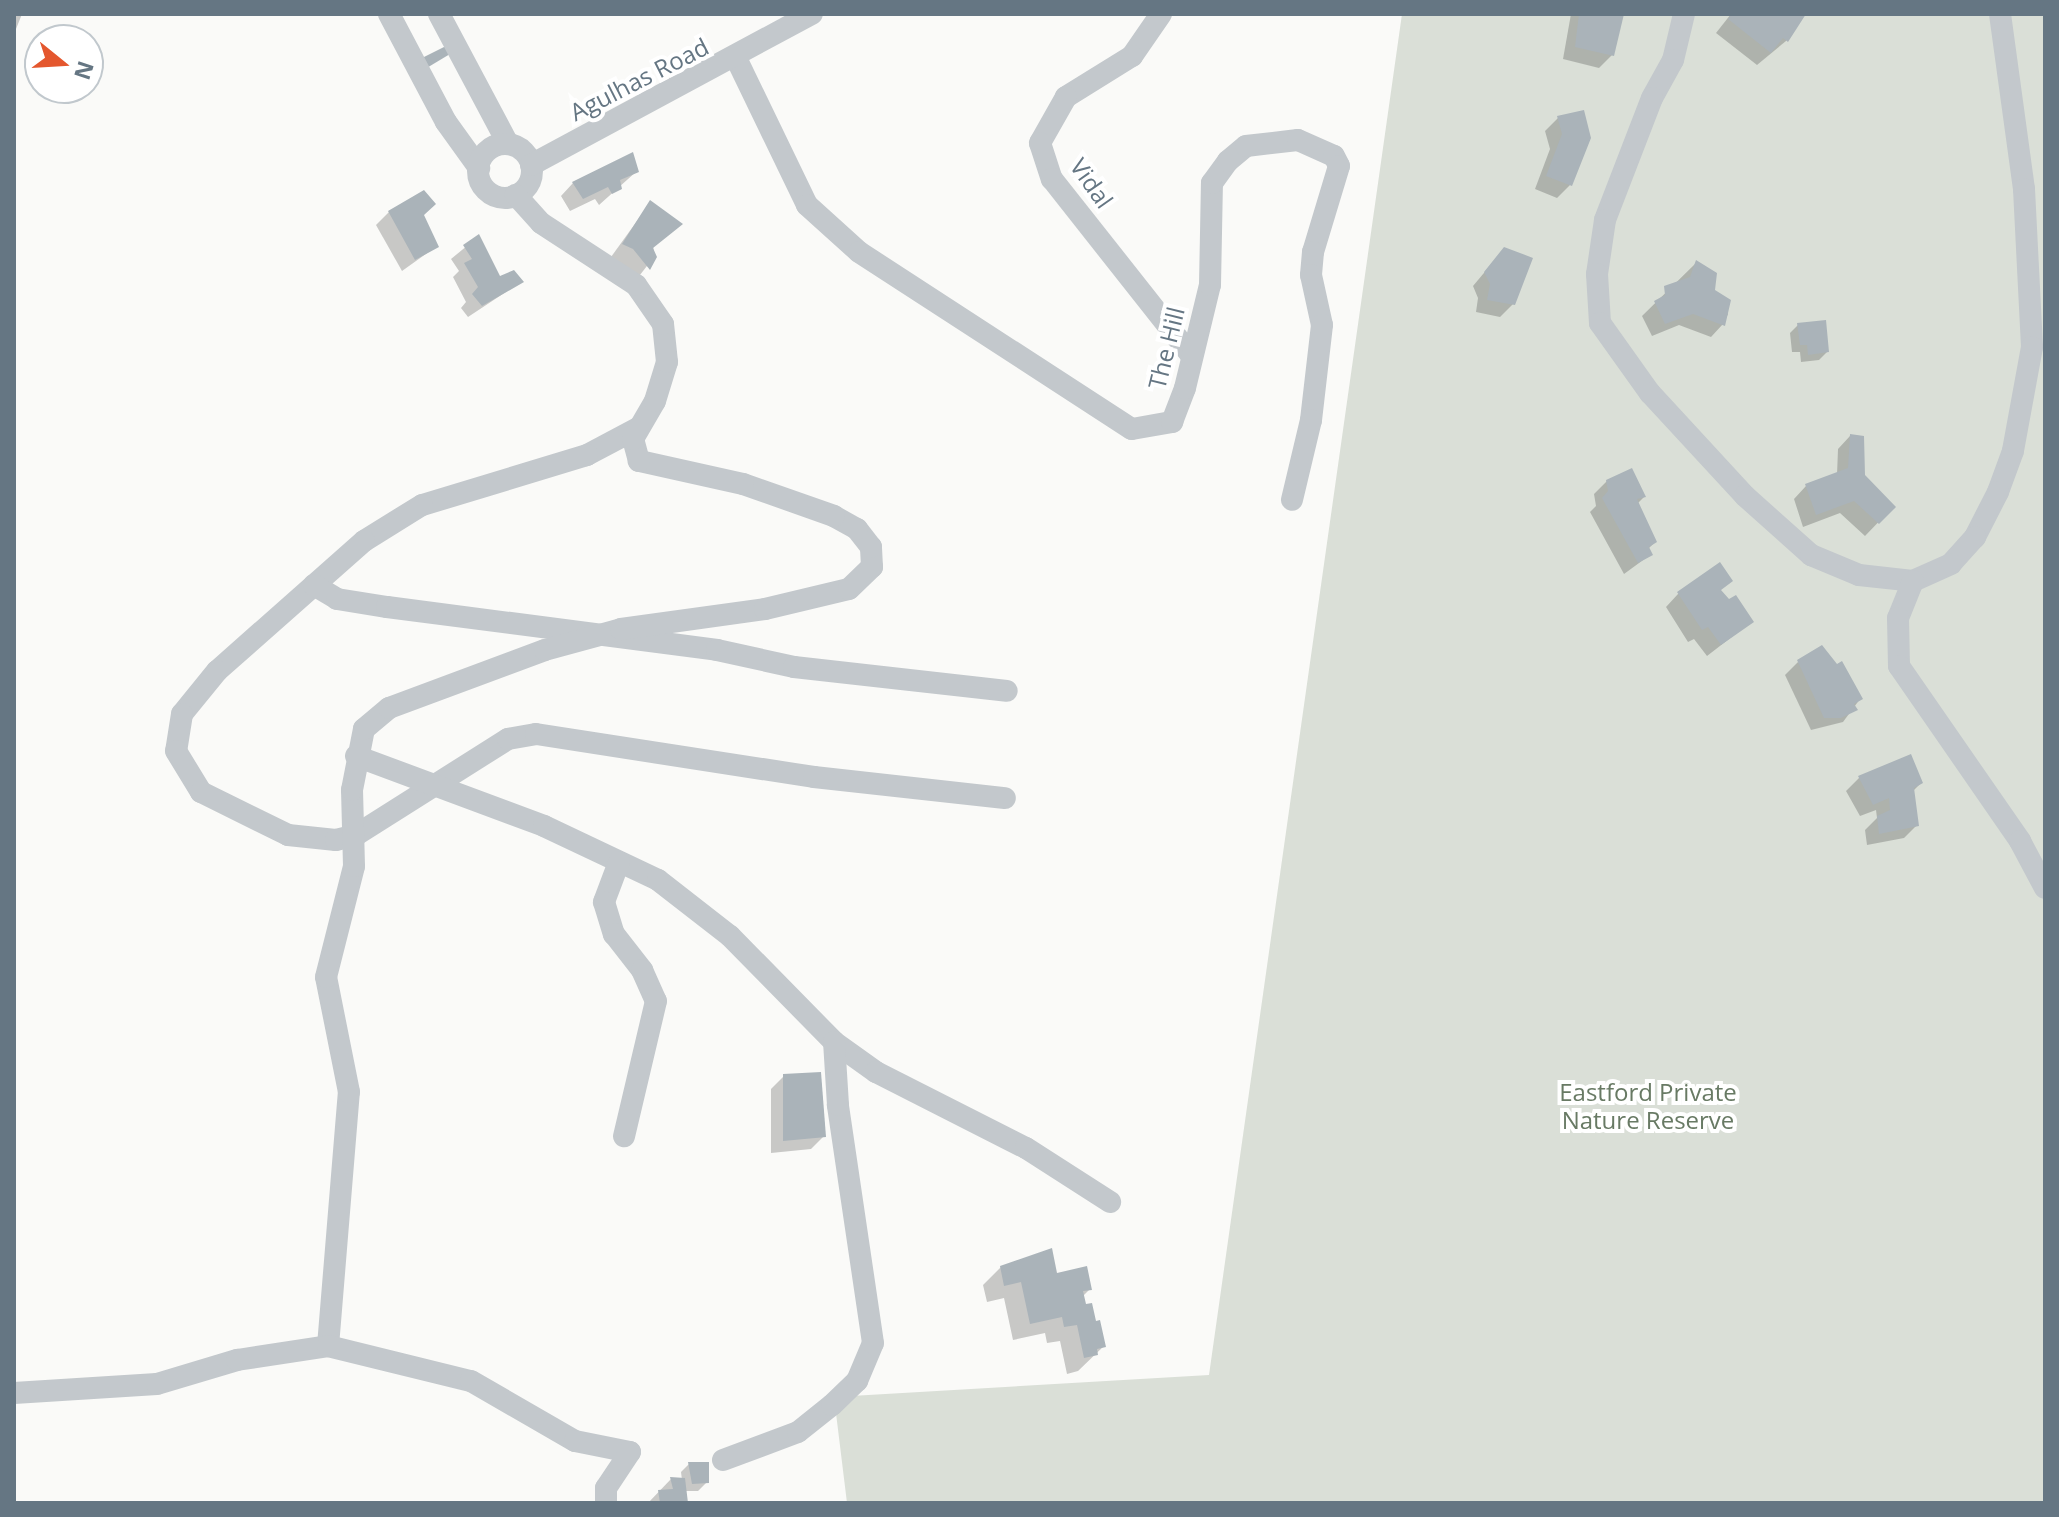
<!DOCTYPE html>
<style>
body{margin:0}
#map{position:relative;width:2059px;height:1517px;overflow:hidden;background:#fafaf8;font-family:"Open Sans",sans-serif}
div>[style]{position:absolute}
[style*='--x']{left:calc(var(--x)*1px);top:calc(var(--y)*1px);width:calc(var(--w)*1px);rotate:calc(var(--a)*1deg)}
.green>*{inset:0;background:#dadfd7}
.shadow>*{inset:0;background:#0003}
.building>*{inset:0;background:#aab3b9}
.street>*{height:22px;margin:-11px;padding:0 11px;transform-origin:11px;border-radius:11px;background:#c3c8cc}
.street>.ring{margin:-11px;padding:0;box-sizing:content-box;background:none;border:22px solid #c3c8cc;border-radius:50%}
span{translate:-50% -50%;white-space:nowrap;text-align:center;line-height:1.15;-webkit-text-stroke:8px #fff;paint-order:stroke}
.street-label{font-size:24px;color:#657683}
.park-label{font-size:24px;color:#687a64}
.frame{position:absolute;inset:0;border:16px solid #657683;pointer-events:none}
.north{position:absolute;left:24px;top:24px;width:80px;height:80px;box-sizing:border-box;background:#fff;border:2px solid #c1c8cd;border-radius:50%;rotate:108deg;font-size:22px;font-weight:700;line-height:32px;text-align:center;color:#657683}
.north::after{content:'';display:block;margin:auto;width:28px;height:36px;background:#e4572e;clip-path:polygon(50% 0,100% 100%,50% 72%,0 100%)}
</style>
<div id="map">
<div class="green">
<div style="clip-path:polygon(1402px 14px,2045px 14px,2045px 1503px,847px 1503px,834px 1397px,1209px 1375px)"></div>
</div>
<div class="shadow">
<div style="clip-path:polygon(14px 14px,22px 14px,14px 34px)"></div>
<div style="clip-path:polygon(1571px 14px,1623px 14px,1612px 55px,1599px 68px,1563px 59px)"></div>
<div style="clip-path:polygon(1731px 14px,1804px 14px,1786px 41px,1757px 65px,1716px 33px)"></div>
<div style="clip-path:polygon(1582px 113px,1570px 185px,1557px 198px,1535px 189px,1550px 149px,1545px 131px,1558px 118px)"></div>
<div style="clip-path:polygon(637px 171px,599px 205px,595px 199px,570px 211px,561px 196px,573px 183px)"></div>
<div style="clip-path:polygon(650px 203px,654px 257px,636px 280px,611px 257px)"></div>
<div style="clip-path:polygon(389px 212px,421px 215px,437px 246px,402px 271px,376px 225px)"></div>
<div style="clip-path:polygon(479px 236px,499px 279px,521px 282px,468px 317px,461px 308px,466px 302px,453px 277px,459px 271px,451px 259px)"></div>
<div style="clip-path:polygon(1504px 249px,1513px 304px,1500px 317px,1476px 312px,1478px 298px,1473px 286px)"></div>
<div style="clip-path:polygon(1696px 263px,1728px 314px,1723px 324px,1711px 337px,1679px 325px,1652px 336px,1642px 316px)"></div>
<div style="clip-path:polygon(1798px 325px,1827px 352px,1819px 360px,1801px 362px,1800px 352px,1792px 352px,1790px 333px)"></div>
<div style="clip-path:polygon(1850px 436px,1863px 475px,1893px 507px,1865px 536px,1840px 513px,1803px 527px,1794px 499px,1806px 486px,1837px 475px,1838px 449px)"></div>
<div style="clip-path:polygon(1607px 481px,1644px 497px,1637px 504px,1655px 542px,1648px 549px,1650px 555px,1624px 574px,1590px 512px,1596px 506px,1594px 494px)"></div>
<div style="clip-path:polygon(1720px 591px,1751px 622px,1707px 656px,1694px 639px,1688px 642px,1666px 607px,1678px 594px)"></div>
<div style="clip-path:polygon(1798px 662px,1860px 699px,1843px 722px,1811px 730px,1785px 675px)"></div>
<div style="clip-path:polygon(1910px 756px,1921px 783px,1912px 792px,1917px 825px,1904px 838px,1867px 845px,1865px 830px,1877px 818px,1876px 810px,1860px 816px,1846px 791px,1859px 778px)"></div>
<div style="clip-path:polygon(784px 1076px,824px 1136px,811px 1149px,771px 1153px,771px 1089px)"></div>
<div style="clip-path:polygon(1001px 1267px,1056px 1275px,1090px 1289px,1082px 1297px,1104px 1346px,1078px 1371px,1067px 1374px,1060px 1341px,1047px 1343px,1045px 1333px,1013px 1340px,1004px 1298px,987px 1302px,983px 1285px)"></div>
<div style="clip-path:polygon(689px 1464px,707px 1482px,698px 1491px,684px 1491px,686px 1503px,648px 1503px,671px 1479px,682px 1480px,681px 1472px)"></div>
</div>
<div class="building">
<div style="clip-path:polygon(1579px 14px,1624px 14px,1614px 56px,1575px 47px)"></div>
<div style="clip-path:polygon(1732px 14px,1806px 14px,1788px 42px,1783px 38px,1771px 53px,1728px 19px)"></div>
<div style="clip-path:polygon(446px 46px,450px 54px,425px 69px,420px 59px)"></div>
<div style="clip-path:polygon(1584px 110px,1591px 138px,1572px 186px,1546px 176px,1562px 134px,1557px 116px)"></div>
<div style="clip-path:polygon(633px 152px,639px 172px,620px 180px,622px 189px,612px 194px,608px 187px,583px 199px,572px 182px)"></div>
<div style="clip-path:polygon(424px 190px,436px 204px,424px 215px,439px 247px,415px 260px,388px 211px)"></div>
<div style="clip-path:polygon(650px 200px,683px 224px,653px 248px,657px 257px,650px 270px,633px 249px,622px 244px)"></div>
<div style="clip-path:polygon(479px 234px,500px 276px,514px 270px,524px 282px,482px 306px,472px 294px,478px 287px,464px 263px,472px 259px,463px 245px)"></div>
<div style="clip-path:polygon(1504px 247px,1533px 258px,1515px 305px,1487px 300px,1490px 284px,1484px 272px)"></div>
<div style="clip-path:polygon(1696px 260px,1717px 273px,1715px 290px,1731px 300px,1725px 326px,1693px 314px,1665px 324px,1654px 301px,1665px 295px,1664px 286px,1690px 277px)"></div>
<div style="clip-path:polygon(1826px 320px,1829px 352px,1808px 355px,1807px 345px,1800px 345px,1797px 323px)"></div>
<div style="clip-path:polygon(1850px 434px,1864px 436px,1865px 475px,1896px 507px,1879px 524px,1854px 501px,1816px 515px,1805px 484px,1848px 468px)"></div>
<div style="clip-path:polygon(1632px 468px,1646px 497px,1637px 499px,1657px 542px,1649px 547px,1653px 555px,1638px 563px,1602px 498px,1608px 491px,1606px 480px)"></div>
<div style="clip-path:polygon(1720px 562px,1733px 581px,1721px 590px,1729px 599px,1736px 595px,1754px 622px,1721px 645px,1708px 627px,1702px 630px,1677px 592px)"></div>
<div style="clip-path:polygon(1822px 645px,1837px 664px,1842px 661px,1863px 699px,1854px 704px,1858px 710px,1841px 718px,1824px 718px,1797px 660px)"></div>
<div style="clip-path:polygon(1911px 754px,1923px 783px,1914px 788px,1919px 826px,1879px 834px,1877px 816px,1890px 810px,1889px 798px,1873px 805px,1858px 776px)"></div>
<div style="clip-path:polygon(821px 1072px,826px 1137px,783px 1141px,783px 1074px)"></div>
<div style="clip-path:polygon(1052px 1248px,1057px 1273px,1087px 1266px,1092px 1290px,1083px 1291px,1086px 1304px,1092px 1303px,1096px 1321px,1100px 1320px,1106px 1347px,1097px 1349px,1098px 1355px,1084px 1358px,1077px 1325px,1064px 1327px,1062px 1317px,1030px 1324px,1021px 1282px,1004px 1286px,1000px 1266px)"></div>
<div style="clip-path:polygon(688px 1462px,709px 1462px,709px 1483px,692px 1484px)"></div>
<div style="clip-path:polygon(670px 1477px,685px 1478px,688px 1503px,660px 1503px,658px 1490px,673px 1489px)"></div>
</div>
<div class="street">
<div style="--x:389;--y:14;--w:122;--a:62.2"></div>
<div style="--x:446;--y:122;--w:57;--a:54.3"></div>
<div style="--x:439;--y:14;--w:147;--a:62"></div>
<div style="--x:1161;--y:14;--w:51;--a:124.6"></div>
<div style="--x:1132;--y:56;--w:78;--a:148.2"></div>
<div style="--x:1066;--y:97;--w:53;--a:119.5"></div>
<div style="--x:1040;--y:143;--w:38;--a:72"></div>
<div style="--x:1052;--y:179;--w:223;--a:51.7"></div>
<div style="--x:1684;--y:14;--w:47;--a:103.4"></div>
<div style="--x:1673;--y:60;--w:43;--a:118.9"></div>
<div style="--x:1652;--y:98;--w:131;--a:111.1"></div>
<div style="--x:1605;--y:220;--w:55;--a:98.4"></div>
<div style="--x:1597;--y:274;--w:49;--a:86.5"></div>
<div style="--x:1600;--y:323;--w:86;--a:54.5"></div>
<div style="--x:1650;--y:393;--w:140;--a:47.3"></div>
<div style="--x:1745;--y:496;--w:89;--a:41.8"></div>
<div style="--x:1811;--y:555;--w:52;--a:22.6"></div>
<div style="--x:1859;--y:575;--w:54;--a:6.3"></div>
<div style="--x:2000;--y:14;--w:177;--a:82.2"></div>
<div style="--x:2024;--y:189;--w:158;--a:87.1"></div>
<div style="--x:2032;--y:347;--w:106;--a:100.4"></div>
<div style="--x:2013;--y:451;--w:44;--a:110.1"></div>
<div style="--x:1998;--y:492;--w:51;--a:117.1"></div>
<div style="--x:1975;--y:537;--w:36;--a:132"></div>
<div style="--x:1951;--y:564;--w:42;--a:155.9"></div>
<div style="--x:1913;--y:581;--w:40;--a:112"></div>
<div style="--x:1898;--y:618;--w:48;--a:88.8"></div>
<div style="--x:1899;--y:666;--w:213;--a:55.3"></div>
<div style="--x:2020;--y:841;--w:53;--a:62"></div>
<div style="--x:736;--y:58;--w:163;--a:64.2"></div>
<div style="--x:807;--y:205;--w:70;--a:42.1"></div>
<div style="--x:859;--y:252;--w:325;--a:33"></div>
<div style="--x:1132;--y:429;--w:41;--a:-9.9"></div>
<div style="--x:1172;--y:422;--w:36;--a:-69"></div>
<div style="--x:1185;--y:388;--w:106;--a:-76.4"></div>
<div style="--x:1210;--y:285;--w:102;--a:-88.9"></div>
<div style="--x:1212;--y:183;--w:27;--a:-54"></div>
<div style="--x:1228;--y:161;--w:23;--a:-40"></div>
<div style="--x:1246;--y:146;--w:52;--a:-6.6"></div>
<div style="--x:1298;--y:140;--w:39;--a:24"></div>
<div style="--x:1334;--y:156;--w:11;--a:63"></div>
<div style="--x:1339;--y:166;--w:90;--a:106.8"></div>
<div style="--x:1313;--y:252;--w:23;--a:95"></div>
<div style="--x:1311;--y:275;--w:51;--a:77.6"></div>
<div style="--x:1322;--y:325;--w:96;--a:96.6"></div>
<div style="--x:1311;--y:420;--w:82;--a:103.4"></div>
<div class="ring" style="left:478px;top:144px;width:32px;height:32px"></div>
<div style="--x:531;--y:165;--w:319;--a:-28.3"></div>
<div style="--x:638;--y:428;--w:58;--a:152.1"></div>
<div style="--x:587;--y:455;--w:172;--a:163.1"></div>
<div style="--x:422;--y:505;--w:68;--a:148.2"></div>
<div style="--x:364;--y:541;--w:196;--a:138.5"></div>
<div style="--x:217;--y:671;--w:55;--a:129.1"></div>
<div style="--x:182;--y:714;--w:37;--a:99"></div>
<div style="--x:176;--y:751;--w:48;--a:58.6"></div>
<div style="--x:201;--y:792;--w:97;--a:26.3"></div>
<div style="--x:288;--y:835;--w:48;--a:5.9"></div>
<div style="--x:336;--y:840;--w:21;--a:-14"></div>
<div style="--x:356;--y:835;--w:180;--a:-32.3"></div>
<div style="--x:508;--y:739;--w:28;--a:-10"></div>
<div style="--x:536;--y:734;--w:281;--a:8.8"></div>
<div style="--x:814;--y:777;--w:192;--a:6.3"></div>
<div style="--x:314;--y:585;--w:27;--a:31"></div>
<div style="--x:337;--y:599;--w:51;--a:9.1"></div>
<div style="--x:387;--y:607;--w:333;--a:7.4"></div>
<div style="--x:717;--y:650;--w:79;--a:12.4"></div>
<div style="--x:794;--y:667;--w:214;--a:6.4"></div>
<div style="--x:356;--y:756;--w:201;--a:20.4"></div>
<div style="--x:544;--y:826;--w:126;--a:25.3"></div>
<div style="--x:658;--y:880;--w:91;--a:37.9"></div>
<div style="--x:730;--y:936;--w:148;--a:45.5"></div>
<div style="--x:834;--y:1042;--w:52;--a:35.5"></div>
<div style="--x:876;--y:1072;--w:168;--a:26.9"></div>
<div style="--x:1026;--y:1148;--w:100;--a:32.7"></div>
<div style="--x:619;--y:862;--w:43;--a:110.6"></div>
<div style="--x:604;--y:902;--w:34;--a:73"></div>
<div style="--x:614;--y:934;--w:46;--a:52.1"></div>
<div style="--x:642;--y:970;--w:34;--a:66"></div>
<div style="--x:656;--y:1001;--w:139;--a:103.3"></div>
<div style="--x:328;--y:1346;--w:255;--a:-85.3"></div>
<div style="--x:349;--y:1092;--w:117;--a:-101.3"></div>
<div style="--x:326;--y:977;--w:114;--a:-75.8"></div>
<div style="--x:354;--y:866;--w:76;--a:-91.5"></div>
<div style="--x:352;--y:790;--w:62;--a:-78.9"></div>
<div style="--x:364;--y:729;--w:33;--a:-40"></div>
<div style="--x:389;--y:708;--w:166;--a:-20.4"></div>
<div style="--x:545;--y:650;--w:79;--a:-15.4"></div>
<div style="--x:621;--y:629;--w:145;--a:-7.9"></div>
<div style="--x:765;--y:609;--w:86;--a:-13.4"></div>
<div style="--x:849;--y:589;--w:32;--a:-44"></div>
<div style="--x:872;--y:567;--w:20;--a:-93"></div>
<div style="--x:871;--y:547;--w:23;--a:-128"></div>
<div style="--x:857;--y:529;--w:26;--a:-151"></div>
<div style="--x:834;--y:516;--w:96;--a:-160.6"></div>
<div style="--x:743;--y:484;--w:107;--a:-167.5"></div>
<div style="--x:639;--y:461;--w:23;--a:-105"></div>
<div style="--x:633;--y:439;--w:44;--a:-59.9"></div>
<div style="--x:655;--y:401;--w:41;--a:-72.9"></div>
<div style="--x:667;--y:362;--w:38;--a:-96"></div>
<div style="--x:663;--y:324;--w:47;--a:-124.7"></div>
<div style="--x:636;--y:285;--w:113;--a:-146.9"></div>
<div style="--x:541;--y:223;--w:38;--a:-132"></div>
<div style="--x:14;--y:1393;--w:143;--a:-3.6"></div>
<div style="--x:157;--y:1384;--w:84;--a:-16.7"></div>
<div style="--x:237;--y:1360;--w:92;--a:-8.7"></div>
<div style="--x:328;--y:1346;--w:147;--a:13.8"></div>
<div style="--x:471;--y:1381;--w:120;--a:30"></div>
<div style="--x:575;--y:1441;--w:56;--a:11.3"></div>
<div style="--x:630;--y:1452;--w:43;--a:123.7"></div>
<div style="--x:606;--y:1488;--w:15;--a:90"></div>
<div style="--x:723;--y:1460;--w:80;--a:-20.5"></div>
<div style="--x:798;--y:1432;--w:43;--a:-38.5"></div>
<div style="--x:832;--y:1405;--w:35;--a:-44"></div>
<div style="--x:857;--y:1381;--w:41;--a:-67.2"></div>
<div style="--x:873;--y:1343;--w:241;--a:-98.4"></div>
<div style="--x:838;--y:1105;--w:63;--a:-93.6"></div>
</div>
<div class="street-label">
<span style="left:639px;top:79px;rotate:-27deg">Agulhas Road</span>
<span style="left:1092px;top:183px;rotate:55deg">Vidal</span>
<span style="left:1166px;top:348px;rotate:-76deg">The Hill</span>
</div>
<div class="park-label">
<span style="left:1648px;top:1106px">Eastford Private<br>Nature Reserve</span>
</div>
<div class="frame"></div>
<div class="north">N</div>
</div>
